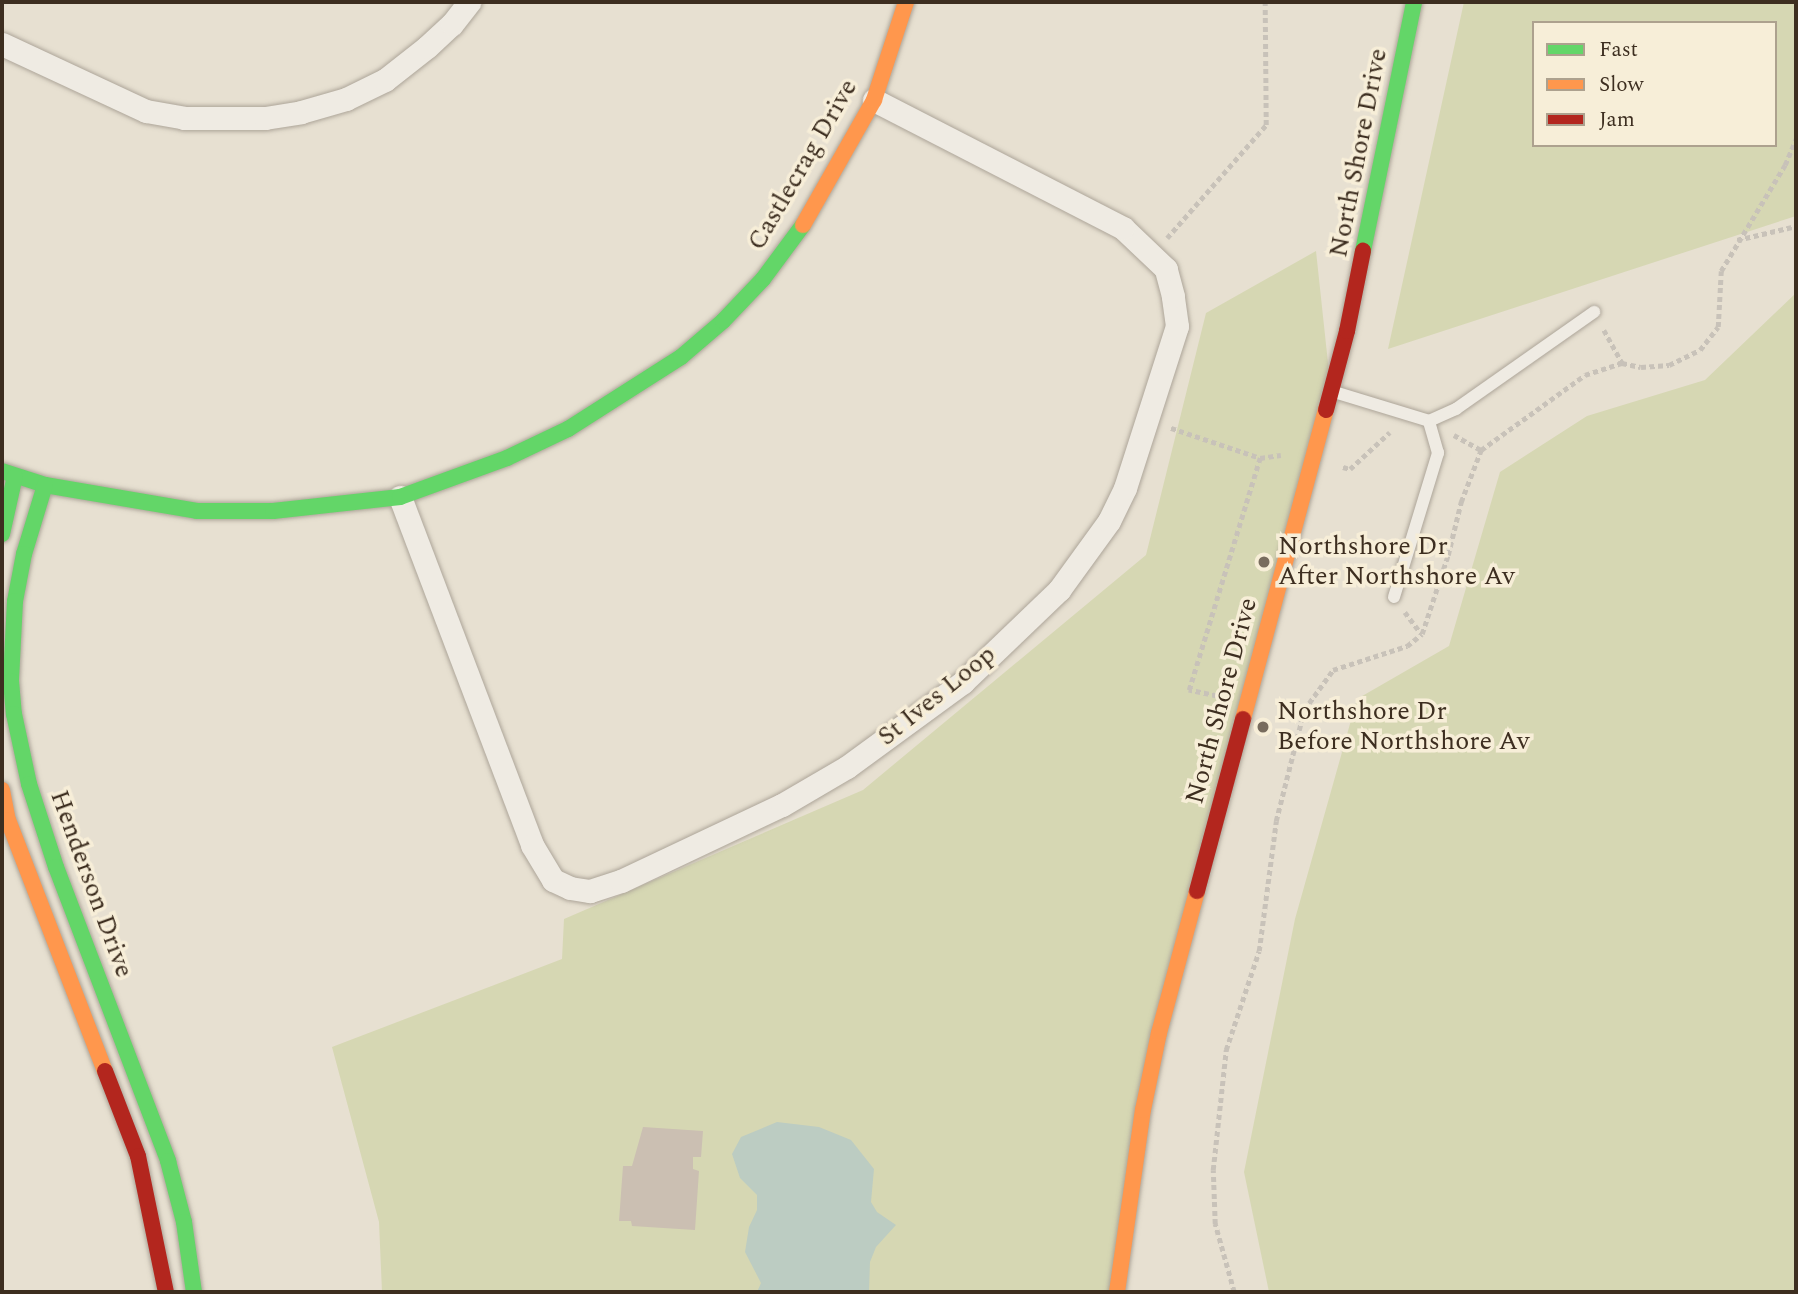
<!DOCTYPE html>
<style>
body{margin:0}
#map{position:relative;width:1798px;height:1294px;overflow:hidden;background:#e7e0d1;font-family:Spectral,serif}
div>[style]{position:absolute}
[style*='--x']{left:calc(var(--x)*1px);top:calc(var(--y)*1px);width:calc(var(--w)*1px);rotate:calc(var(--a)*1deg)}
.green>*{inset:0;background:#d6d7b3}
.water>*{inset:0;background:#bcccc2}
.building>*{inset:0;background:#cbbfb2}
.path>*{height:4.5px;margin-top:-2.25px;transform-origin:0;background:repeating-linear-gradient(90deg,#c8c2b9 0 5px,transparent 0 8.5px)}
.roads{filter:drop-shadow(0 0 2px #ada599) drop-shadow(0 0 2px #ada599)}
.lane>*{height:12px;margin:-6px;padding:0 6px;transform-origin:6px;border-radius:6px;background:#efebe3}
.street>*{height:23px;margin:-11.5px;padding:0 11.5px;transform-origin:11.5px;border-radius:11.5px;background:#efebe3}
.fast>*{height:16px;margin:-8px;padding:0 8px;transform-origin:8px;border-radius:8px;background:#63d668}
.slow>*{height:16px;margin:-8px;padding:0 8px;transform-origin:8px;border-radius:8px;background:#ff974d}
.jam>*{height:16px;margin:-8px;padding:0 8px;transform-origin:8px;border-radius:8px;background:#b3261e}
.dots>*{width:19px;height:19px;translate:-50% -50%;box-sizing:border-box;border:4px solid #f7eed8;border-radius:50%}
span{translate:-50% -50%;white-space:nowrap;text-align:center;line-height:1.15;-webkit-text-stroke:7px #f7eed8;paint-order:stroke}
.street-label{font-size:26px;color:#3d2e20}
.poi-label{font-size:26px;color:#3d2e20}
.left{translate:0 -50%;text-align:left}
.frame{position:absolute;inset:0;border:4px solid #3d2e20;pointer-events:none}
.legend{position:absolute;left:1532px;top:21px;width:245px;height:126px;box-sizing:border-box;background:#f7eed8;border:2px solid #ada18e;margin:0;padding:9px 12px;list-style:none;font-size:21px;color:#3d2e20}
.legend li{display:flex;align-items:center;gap:14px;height:35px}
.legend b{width:35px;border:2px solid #ada18e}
</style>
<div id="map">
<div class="green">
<div style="clip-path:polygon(evenodd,1464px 2px,1796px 2px,1796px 216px,1388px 349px,1464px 2px,1534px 23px,1775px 23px,1775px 145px,1534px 145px,1534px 23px)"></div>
<div style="clip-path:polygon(1316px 251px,1331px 391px,1143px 1110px,1117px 1292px,382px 1292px,379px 1222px,332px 1047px,562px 959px,564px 919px,863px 790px,1146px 555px,1206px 313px)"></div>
<div style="clip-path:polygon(1796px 293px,1796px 1292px,1269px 1292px,1244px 1172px,1295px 919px,1357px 699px,1449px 646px,1500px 472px,1587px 416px,1705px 380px)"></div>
</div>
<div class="water">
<div style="clip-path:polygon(777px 1122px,819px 1127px,851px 1140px,874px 1169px,871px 1202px,877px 1212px,896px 1225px,876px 1247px,870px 1262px,869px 1292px,757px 1292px,761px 1283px,745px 1252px,749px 1227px,757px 1210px,757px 1195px,740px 1178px,732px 1154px,741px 1137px)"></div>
</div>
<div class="building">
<div style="clip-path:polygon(643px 1127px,703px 1131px,701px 1157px,693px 1157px,693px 1169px,699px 1171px,695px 1230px,632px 1226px,631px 1221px,619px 1221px,623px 1166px,632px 1166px)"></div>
</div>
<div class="path">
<div style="--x:1167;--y:238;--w:150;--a:-48.8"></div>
<div style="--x:1266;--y:125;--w:123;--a:-90.5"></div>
<div style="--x:1737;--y:240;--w:61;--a:-13.3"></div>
<div style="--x:1604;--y:330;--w:38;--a:61"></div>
<div style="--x:1171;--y:428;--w:94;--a:18.6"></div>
<div style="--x:1454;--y:435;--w:31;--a:29"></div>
<div style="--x:1343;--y:467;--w:7;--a:16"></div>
<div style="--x:1350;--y:469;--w:54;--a:-42.8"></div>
<div style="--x:1405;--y:612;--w:26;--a:53"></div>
<div style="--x:1217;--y:696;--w:29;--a:-168"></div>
<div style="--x:1189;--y:690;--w:243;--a:-73"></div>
<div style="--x:1260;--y:458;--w:21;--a:-8"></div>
<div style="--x:1234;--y:1292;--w:71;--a:-105.6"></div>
<div style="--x:1215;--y:1224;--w:54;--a:-92.1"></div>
<div style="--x:1213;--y:1170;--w:121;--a:-83.8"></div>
<div style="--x:1226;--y:1050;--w:104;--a:-71.6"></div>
<div style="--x:1259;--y:951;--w:131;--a:-82.5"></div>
<div style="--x:1276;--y:821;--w:114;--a:-75.8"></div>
<div style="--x:1304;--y:710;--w:49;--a:-54.1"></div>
<div style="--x:1333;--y:670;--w:78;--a:-18"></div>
<div style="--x:1407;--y:646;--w:19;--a:-39"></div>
<div style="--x:1422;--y:634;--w:83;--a:-71.8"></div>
<div style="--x:1448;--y:555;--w:55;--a:-76.2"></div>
<div style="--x:1461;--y:502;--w:56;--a:-69"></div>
<div style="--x:1481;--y:450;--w:128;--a:-35.8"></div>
<div style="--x:1585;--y:375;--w:39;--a:-18"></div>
<div style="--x:1622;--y:363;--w:19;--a:12"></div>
<div style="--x:1641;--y:367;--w:28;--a:-4"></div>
<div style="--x:1669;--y:365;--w:34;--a:-26"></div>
<div style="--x:1700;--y:350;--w:29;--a:-52"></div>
<div style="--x:1718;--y:327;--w:56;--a:-86.9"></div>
<div style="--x:1721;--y:271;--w:124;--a:-58.9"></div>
<div style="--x:1785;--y:165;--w:28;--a:-67"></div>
</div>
<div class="roads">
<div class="lane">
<div style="--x:1331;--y:391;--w:102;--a:17"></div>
<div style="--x:1429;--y:421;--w:30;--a:-24"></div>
<div style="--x:1456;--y:409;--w:169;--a:-35.1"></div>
<div style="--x:1394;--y:597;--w:151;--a:-73"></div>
<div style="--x:1438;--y:453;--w:33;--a:-106"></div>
</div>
<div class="street">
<div style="--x:2;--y:44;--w:159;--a:25"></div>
<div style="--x:146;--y:111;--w:39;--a:10"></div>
<div style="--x:184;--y:118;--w:81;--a:0"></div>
<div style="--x:265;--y:118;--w:36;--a:-9"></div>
<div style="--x:301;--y:112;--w:47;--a:-16.1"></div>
<div style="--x:346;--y:99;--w:43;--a:-26"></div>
<div style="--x:385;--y:80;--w:53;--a:-38.2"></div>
<div style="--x:427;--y:47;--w:34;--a:-43"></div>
<div style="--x:452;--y:24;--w:28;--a:-52"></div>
<div style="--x:400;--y:497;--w:372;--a:69.2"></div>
<div style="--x:532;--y:845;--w:41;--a:59"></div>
<div style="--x:553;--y:880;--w:19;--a:25"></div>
<div style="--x:570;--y:888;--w:20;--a:9"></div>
<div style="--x:590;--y:891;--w:33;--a:-18"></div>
<div style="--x:621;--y:881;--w:178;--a:-25.3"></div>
<div style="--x:782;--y:805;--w:75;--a:-30.3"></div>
<div style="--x:847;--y:767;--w:144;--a:-36.2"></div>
<div style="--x:963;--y:682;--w:133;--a:-43.8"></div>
<div style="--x:1059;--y:590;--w:85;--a:-54.1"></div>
<div style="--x:1109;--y:521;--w:37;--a:-64"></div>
<div style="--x:1125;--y:488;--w:170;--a:-72.2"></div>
<div style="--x:1177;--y:326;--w:30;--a:-98"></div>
<div style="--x:1173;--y:296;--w:28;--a:-105"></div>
<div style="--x:1166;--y:269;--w:59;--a:-136.4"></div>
<div style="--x:1123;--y:228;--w:280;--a:-152.8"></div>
</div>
<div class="fast">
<div style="--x:1363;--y:251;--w:254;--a:-78.4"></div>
<div style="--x:2;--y:471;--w:45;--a:18"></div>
<div style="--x:45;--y:485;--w:154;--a:9.7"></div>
<div style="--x:197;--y:511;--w:76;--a:0"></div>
<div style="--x:273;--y:511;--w:128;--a:-6.3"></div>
<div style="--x:400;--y:497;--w:114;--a:-20"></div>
<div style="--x:507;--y:458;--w:68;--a:-25.4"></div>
<div style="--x:568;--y:429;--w:134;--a:-32.5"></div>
<div style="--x:681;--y:357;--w:55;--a:-40.6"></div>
<div style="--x:723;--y:321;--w:58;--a:-46.4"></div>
<div style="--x:763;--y:279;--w:67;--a:-53.5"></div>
<div style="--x:45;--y:485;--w:72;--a:106.9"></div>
<div style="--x:24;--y:554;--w:48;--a:100.8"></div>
<div style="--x:15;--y:601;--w:80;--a:92.9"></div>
<div style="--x:11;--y:681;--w:33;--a:85"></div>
<div style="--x:14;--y:714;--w:72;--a:77.9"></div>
<div style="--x:29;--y:784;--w:87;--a:72"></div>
<div style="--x:56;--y:867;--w:315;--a:69.1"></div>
<div style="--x:168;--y:1161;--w:63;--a:75.3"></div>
<div style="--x:184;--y:1222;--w:71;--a:81.9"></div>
<div style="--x:2;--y:534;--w:59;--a:-77.4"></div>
</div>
<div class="slow">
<div style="--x:803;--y:225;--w:144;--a:-60.4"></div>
<div style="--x:874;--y:100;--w:103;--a:-71.9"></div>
<div style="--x:1243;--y:719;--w:320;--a:-75"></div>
<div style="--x:2;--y:790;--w:31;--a:79"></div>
<div style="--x:8;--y:820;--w:269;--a:68.9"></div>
<div style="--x:1117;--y:1292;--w:184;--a:-81.9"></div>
<div style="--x:1143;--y:1110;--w:79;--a:-78.3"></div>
<div style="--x:1159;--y:1033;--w:147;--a:-75"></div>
</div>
<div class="jam">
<div style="--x:1326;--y:410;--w:82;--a:-75.1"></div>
<div style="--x:1347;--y:331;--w:82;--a:-78.7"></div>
<div style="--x:1197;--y:891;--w:178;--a:-75"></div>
<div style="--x:105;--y:1071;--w:91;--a:68.8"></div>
<div style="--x:138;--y:1156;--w:139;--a:78.4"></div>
</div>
</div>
<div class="dots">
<div style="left:1264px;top:562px;background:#786c5e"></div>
<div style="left:1263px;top:727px;background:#786c5e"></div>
</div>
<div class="street-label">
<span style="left:1359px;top:153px;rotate:-79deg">North Shore Drive</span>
<span style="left:803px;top:165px;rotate:-60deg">Castlecrag Drive</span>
<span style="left:937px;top:696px;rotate:-39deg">St Ives Loop</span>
<span style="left:1222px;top:701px;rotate:-75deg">North Shore Drive</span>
<span style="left:91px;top:884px;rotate:70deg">Henderson Drive</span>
</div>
<div class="poi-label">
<span class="left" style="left:1278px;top:562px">Northshore Dr<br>After Northshore Av</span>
<span class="left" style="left:1277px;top:727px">Northshore Dr<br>Before Northshore Av</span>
</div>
<div class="frame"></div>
<ul class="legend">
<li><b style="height:9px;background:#63d668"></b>Fast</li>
<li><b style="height:9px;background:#ff974d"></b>Slow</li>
<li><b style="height:9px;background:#b3261e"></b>Jam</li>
</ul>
</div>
